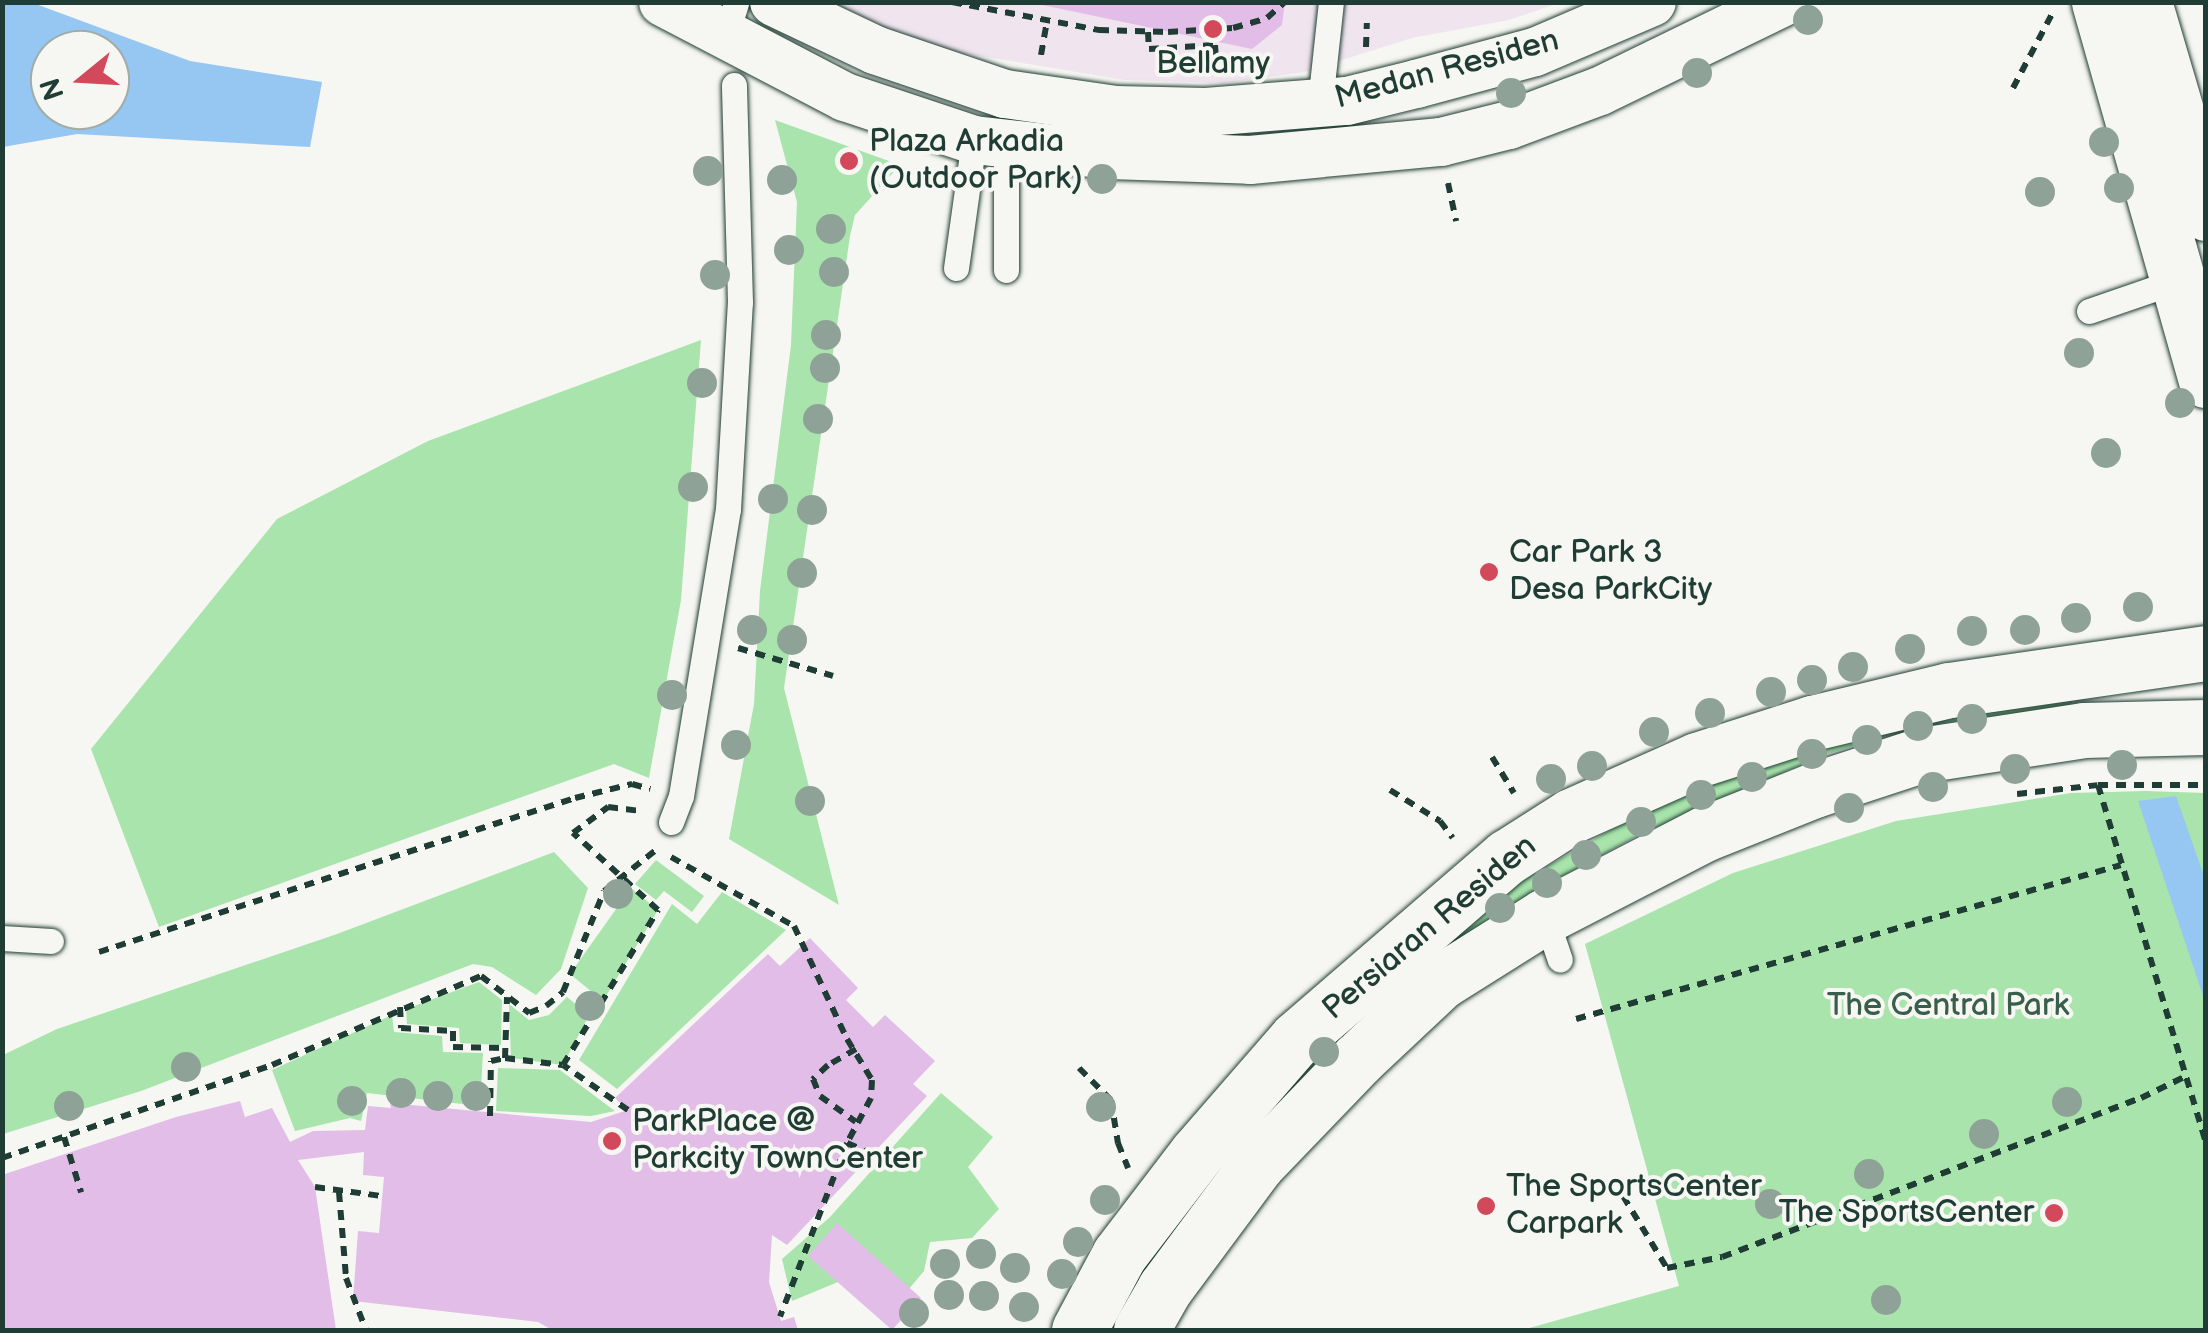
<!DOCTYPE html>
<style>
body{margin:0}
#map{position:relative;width:2208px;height:1333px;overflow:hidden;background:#f6f6f2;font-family:"Balsamiq Sans",sans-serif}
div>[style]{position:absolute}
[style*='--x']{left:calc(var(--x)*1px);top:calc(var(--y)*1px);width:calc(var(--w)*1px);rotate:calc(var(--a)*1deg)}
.built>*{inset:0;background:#f0e5ef}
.green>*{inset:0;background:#a8e4ab}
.water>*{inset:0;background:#96c7f2}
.building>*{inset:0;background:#e1bde7}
.path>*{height:6px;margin-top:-3px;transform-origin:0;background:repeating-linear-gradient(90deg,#1f3d34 0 10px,transparent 0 18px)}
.roads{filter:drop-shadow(0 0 2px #1f3d34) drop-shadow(0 0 2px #1f3d34)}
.service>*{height:25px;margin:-12.5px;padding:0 12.5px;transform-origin:12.5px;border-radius:12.5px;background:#f6f6f2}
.minor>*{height:48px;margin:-24px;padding:0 24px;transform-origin:24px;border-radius:24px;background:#f6f6f2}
.tertiary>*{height:55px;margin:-27.5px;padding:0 27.5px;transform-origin:27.5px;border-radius:27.5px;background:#f6f6f2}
.trees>*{width:30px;height:30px;margin:-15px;border-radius:50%;background:#8fa297}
.dots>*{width:28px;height:28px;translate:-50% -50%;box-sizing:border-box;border:5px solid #f6f6f2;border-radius:50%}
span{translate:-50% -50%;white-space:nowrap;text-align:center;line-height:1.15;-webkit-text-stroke:8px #f6f6f2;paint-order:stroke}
.poi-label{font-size:32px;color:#1f3d34}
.left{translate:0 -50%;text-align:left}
.right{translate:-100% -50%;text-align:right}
.street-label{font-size:32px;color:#1f3d34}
.park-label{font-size:32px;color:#3a5e4c}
.frame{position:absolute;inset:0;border:5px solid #1f3d34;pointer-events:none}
.north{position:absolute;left:30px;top:30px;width:100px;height:100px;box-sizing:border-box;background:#f6f6f2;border:2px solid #a0aca6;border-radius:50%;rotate:252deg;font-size:28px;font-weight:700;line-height:40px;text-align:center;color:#1f3d34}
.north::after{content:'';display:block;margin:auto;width:35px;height:45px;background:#d1495b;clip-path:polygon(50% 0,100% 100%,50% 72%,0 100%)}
</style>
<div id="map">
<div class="built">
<div style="clip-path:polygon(814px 3px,1559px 3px,1509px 20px,1412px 38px,1304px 72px,1225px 83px,1125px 80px,949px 51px,861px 26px)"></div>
</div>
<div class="green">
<div style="clip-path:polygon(775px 120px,900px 165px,855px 215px,850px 236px,784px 688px,839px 905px,729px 839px,754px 704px,760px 591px,791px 345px,797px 202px)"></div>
<div style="clip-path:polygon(701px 340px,681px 600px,649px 778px,614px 764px,159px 927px,91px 749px,277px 519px,428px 441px)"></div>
<div style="clip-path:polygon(2070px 689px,2073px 707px,1918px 726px,1824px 755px,1635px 837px,1518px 901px,1110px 1328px,1107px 1318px,1181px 1216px,1338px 1029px,1512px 887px,1617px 826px,1756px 761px)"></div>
<div style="clip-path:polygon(2146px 791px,2205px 793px,2205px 1330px,1522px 1330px,1679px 1286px,1585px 944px,1733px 873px,1896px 821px,2071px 793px)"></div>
<div style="clip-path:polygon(554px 852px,588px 888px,561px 969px,536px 995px,492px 967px,473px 964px,141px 1091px,3px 1134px,3px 1055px,57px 1029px,337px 934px)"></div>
<div style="clip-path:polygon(656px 860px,704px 896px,692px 912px,664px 891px,656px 900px,635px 884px)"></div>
<div style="clip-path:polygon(631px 888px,658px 910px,603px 1001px,570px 974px)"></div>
<div style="clip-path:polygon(722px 892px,786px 930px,617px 1089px,579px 1060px,672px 904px,697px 924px)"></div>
<div style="clip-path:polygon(479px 982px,502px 1000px,501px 1045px,460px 1043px,459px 1028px,407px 1024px,406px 1009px)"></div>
<div style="clip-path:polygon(567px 997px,589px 1015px,563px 1065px,511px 1058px,509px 1004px,529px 1020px,549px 1015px)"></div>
<div style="clip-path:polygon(392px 1015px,394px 1032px,442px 1036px,443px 1052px,483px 1053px,480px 1106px,367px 1093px,361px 1121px,350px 1118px,295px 1131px,272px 1070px)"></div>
<div style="clip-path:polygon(498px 1068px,560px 1070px,615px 1111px,591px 1116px,496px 1111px)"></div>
<div style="clip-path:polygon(941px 1093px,993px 1137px,968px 1167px,999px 1209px,972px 1238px,930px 1242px,924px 1271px,908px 1290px,838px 1282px,792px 1301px,782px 1259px,830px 1217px)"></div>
</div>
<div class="water">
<div style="clip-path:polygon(evenodd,3px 2px,33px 3px,190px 61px,322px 82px,310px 147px,77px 134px,3px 147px,3px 2px,50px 50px,110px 50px,110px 110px,50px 110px,50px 50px)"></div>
<div style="clip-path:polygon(2176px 796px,2205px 879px,2205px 1002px,2138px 801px)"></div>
</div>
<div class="building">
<div style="clip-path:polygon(1028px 2px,1285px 2px,1282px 25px,1252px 49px)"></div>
<div style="clip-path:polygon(810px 938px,858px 988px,846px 1000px,873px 1027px,885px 1015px,935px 1061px,913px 1084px,927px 1096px,787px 1245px,772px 1235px,769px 1282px,781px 1321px,794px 1317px,798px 1330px,552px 1330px,538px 1322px,353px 1301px,358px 1231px,379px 1233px,384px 1177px,363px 1175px,364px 1152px,298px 1160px,315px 1187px,336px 1330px,2px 1330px,2px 1175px,176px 1117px,240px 1101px,245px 1117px,272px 1108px,290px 1142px,313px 1131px,365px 1130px,368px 1106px,391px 1108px,390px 1103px,591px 1122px,628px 1110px,615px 1098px,768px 954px,780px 966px)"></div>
<div style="clip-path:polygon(837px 1223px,921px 1298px,892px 1330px,808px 1256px)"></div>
</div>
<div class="path">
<div style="--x:952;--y:2;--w:150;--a:10.8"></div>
<div style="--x:1099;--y:30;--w:69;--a:1.7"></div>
<div style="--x:1168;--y:32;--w:65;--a:-3.5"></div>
<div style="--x:1233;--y:28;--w:35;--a:-16"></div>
<div style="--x:1267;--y:18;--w:24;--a:-42"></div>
<div style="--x:1148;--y:32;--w:17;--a:87"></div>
<div style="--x:1149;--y:49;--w:66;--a:-3.5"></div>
<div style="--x:1215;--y:45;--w:14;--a:86"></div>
<div style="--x:1366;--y:47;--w:24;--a:-88"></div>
<div style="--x:1041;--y:55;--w:35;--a:-80"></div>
<div style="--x:2013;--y:88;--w:84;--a:-62.2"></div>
<div style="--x:1448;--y:183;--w:39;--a:78"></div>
<div style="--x:738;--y:648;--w:99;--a:16.4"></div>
<div style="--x:1492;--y:757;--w:42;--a:58.6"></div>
<div style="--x:2098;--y:785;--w:108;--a:0"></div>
<div style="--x:1390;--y:790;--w:59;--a:31.8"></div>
<div style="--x:1440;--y:821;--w:21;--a:53"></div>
<div style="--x:2017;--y:794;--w:81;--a:-6.3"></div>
<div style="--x:2098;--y:785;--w:373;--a:73.2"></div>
<div style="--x:671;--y:857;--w:141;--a:29.3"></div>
<div style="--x:794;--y:926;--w:125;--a:64.9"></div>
<div style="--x:847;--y:1039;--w:48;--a:58.6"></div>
<div style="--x:872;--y:1080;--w:18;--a:93"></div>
<div style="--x:871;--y:1098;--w:51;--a:118.1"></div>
<div style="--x:847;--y:1143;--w:186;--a:111.1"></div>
<div style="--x:99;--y:952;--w:500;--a:-17.93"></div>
<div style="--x:575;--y:798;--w:59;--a:-13.8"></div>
<div style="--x:632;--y:784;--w:19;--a:16"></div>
<div style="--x:400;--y:1007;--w:21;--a:87"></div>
<div style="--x:401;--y:1028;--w:52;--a:3.3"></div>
<div style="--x:453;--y:1031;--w:16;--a:90"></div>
<div style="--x:453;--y:1047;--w:52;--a:1.1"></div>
<div style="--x:1576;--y:1019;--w:566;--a:-15.78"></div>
<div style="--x:856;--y:1049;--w:32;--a:150"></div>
<div style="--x:828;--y:1065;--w:21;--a:137"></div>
<div style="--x:813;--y:1079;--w:18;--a:68"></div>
<div style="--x:820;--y:1096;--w:44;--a:35.8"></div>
<div style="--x:505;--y:1058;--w:61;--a:-88.1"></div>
<div style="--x:1079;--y:1068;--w:45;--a:45"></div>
<div style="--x:1111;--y:1100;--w:44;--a:80.8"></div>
<div style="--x:1118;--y:1143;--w:27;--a:68"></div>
<div style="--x:628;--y:1110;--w:79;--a:-145.3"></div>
<div style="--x:563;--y:1065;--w:182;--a:-58.5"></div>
<div style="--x:658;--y:910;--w:115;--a:-137.8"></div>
<div style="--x:573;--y:833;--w:44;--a:-36.6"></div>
<div style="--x:608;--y:807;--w:34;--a:7"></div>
<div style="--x:490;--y:1116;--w:55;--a:-89"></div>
<div style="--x:491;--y:1061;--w:14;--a:-12"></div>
<div style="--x:505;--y:1058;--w:58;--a:6.9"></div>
<div style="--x:64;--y:1137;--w:58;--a:72.8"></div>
<div style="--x:847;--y:1143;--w:33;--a:23"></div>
<div style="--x:2;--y:1158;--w:286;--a:-19"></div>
<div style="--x:272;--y:1065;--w:227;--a:-23.1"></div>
<div style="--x:481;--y:976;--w:61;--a:37.6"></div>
<div style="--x:529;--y:1013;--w:18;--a:-22"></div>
<div style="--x:546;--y:1006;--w:22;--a:-39"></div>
<div style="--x:563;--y:992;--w:109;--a:-67.9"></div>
<div style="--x:604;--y:891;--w:66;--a:-38.3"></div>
<div style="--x:315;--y:1187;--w:68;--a:7.7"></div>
<div style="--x:339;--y:1192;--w:86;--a:85.3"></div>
<div style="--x:346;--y:1278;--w:56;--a:69"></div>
<div style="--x:1623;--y:1196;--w:84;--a:58.6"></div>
<div style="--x:1667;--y:1268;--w:56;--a:-11.3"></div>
<div style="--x:1722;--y:1257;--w:448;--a:-20.8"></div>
<div style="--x:2141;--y:1098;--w:48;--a:-26"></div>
</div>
<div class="roads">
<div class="service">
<div style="--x:725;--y:39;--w:39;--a:-73"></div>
<div style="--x:1320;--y:103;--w:102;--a:-83.8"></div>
<div style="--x:956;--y:268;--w:129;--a:-82"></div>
<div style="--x:1006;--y:270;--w:134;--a:-90"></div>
<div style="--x:2089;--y:311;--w:95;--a:-19"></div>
<div style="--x:671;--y:822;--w:28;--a:-69"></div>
<div style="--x:681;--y:796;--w:291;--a:-80.7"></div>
<div style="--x:728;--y:509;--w:207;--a:-86.7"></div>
<div style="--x:740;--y:302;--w:217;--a:-91.6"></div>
<div style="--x:1545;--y:916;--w:46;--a:71.2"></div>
<div style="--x:2;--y:938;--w:49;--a:3.5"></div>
</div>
<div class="minor">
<div style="--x:663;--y:2;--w:205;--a:27.6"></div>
<div style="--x:845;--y:97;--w:136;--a:18.4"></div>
<div style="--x:974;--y:140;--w:137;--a:6.3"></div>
<div style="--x:1110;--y:155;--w:140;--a:2"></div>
<div style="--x:1250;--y:160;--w:192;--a:-5.4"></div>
<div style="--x:1441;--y:142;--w:70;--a:-14"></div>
<div style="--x:1509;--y:125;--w:97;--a:-20.5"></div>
<div style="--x:1600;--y:91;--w:203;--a:-25.9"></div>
<div style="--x:774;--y:2;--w:112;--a:25.4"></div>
<div style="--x:875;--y:50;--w:137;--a:18.7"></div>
<div style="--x:1005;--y:94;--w:112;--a:8.2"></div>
<div style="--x:1116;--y:110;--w:90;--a:1.3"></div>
<div style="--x:1206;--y:112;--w:141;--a:-4.5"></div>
<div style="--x:1347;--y:101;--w:71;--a:-13.8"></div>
<div style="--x:1416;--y:84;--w:123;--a:-15.1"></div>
<div style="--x:1535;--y:52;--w:127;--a:-23.1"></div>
</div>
<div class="tertiary">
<div style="--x:2099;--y:2;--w:393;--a:74.2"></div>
<div style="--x:2144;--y:2;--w:220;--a:73.6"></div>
<div style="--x:1079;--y:1330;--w:85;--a:-61.9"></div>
<div style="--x:1119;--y:1255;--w:128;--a:-52.6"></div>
<div style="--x:1197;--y:1153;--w:152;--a:-49"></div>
<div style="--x:1297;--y:1038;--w:277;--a:-40.8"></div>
<div style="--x:1507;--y:857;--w:76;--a:-32.6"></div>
<div style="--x:1571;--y:816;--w:138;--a:-24"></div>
<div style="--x:1697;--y:760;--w:121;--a:-17.8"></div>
<div style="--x:1812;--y:723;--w:141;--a:-13.5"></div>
<div style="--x:1949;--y:690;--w:260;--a:-8.2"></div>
<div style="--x:1141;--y:1330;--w:48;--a:-60.3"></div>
<div style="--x:1165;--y:1288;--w:154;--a:-53.4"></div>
<div style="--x:1257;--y:1164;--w:144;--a:-46.1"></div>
<div style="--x:1357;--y:1060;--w:114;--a:-43.2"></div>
<div style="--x:1440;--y:982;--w:124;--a:-32.2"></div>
<div style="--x:1545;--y:916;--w:179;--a:-27.3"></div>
<div style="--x:1704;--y:834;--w:118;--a:-21.8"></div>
<div style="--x:1814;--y:790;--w:113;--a:-18.1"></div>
<div style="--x:1921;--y:755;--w:165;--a:-8.7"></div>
<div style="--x:2084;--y:730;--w:122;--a:-1.4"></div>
</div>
</div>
<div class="trees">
<div style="left:1808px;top:20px"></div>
<div style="left:1697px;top:73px"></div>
<div style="left:1511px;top:93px"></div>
<div style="left:2104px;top:142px"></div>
<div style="left:708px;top:171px"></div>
<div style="left:1102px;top:179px"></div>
<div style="left:782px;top:180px"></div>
<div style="left:2119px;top:188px"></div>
<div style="left:2040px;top:192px"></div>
<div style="left:831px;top:229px"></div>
<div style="left:789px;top:250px"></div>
<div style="left:834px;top:272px"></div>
<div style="left:715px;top:275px"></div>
<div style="left:826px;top:335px"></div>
<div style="left:2079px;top:353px"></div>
<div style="left:825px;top:368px"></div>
<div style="left:702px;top:383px"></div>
<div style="left:2180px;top:403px"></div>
<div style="left:818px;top:419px"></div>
<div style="left:2106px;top:453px"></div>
<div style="left:693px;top:487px"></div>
<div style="left:773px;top:499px"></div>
<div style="left:812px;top:510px"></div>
<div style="left:802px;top:573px"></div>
<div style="left:2138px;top:607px"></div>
<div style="left:2076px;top:618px"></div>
<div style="left:752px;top:630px"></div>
<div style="left:2025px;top:630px"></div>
<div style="left:1972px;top:631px"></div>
<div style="left:792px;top:640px"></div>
<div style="left:1910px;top:649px"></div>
<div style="left:1853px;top:667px"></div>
<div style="left:1812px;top:680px"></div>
<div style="left:1771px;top:692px"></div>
<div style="left:672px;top:695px"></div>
<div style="left:1710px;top:713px"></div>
<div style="left:1972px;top:719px"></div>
<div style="left:1918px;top:726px"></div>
<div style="left:1654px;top:732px"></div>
<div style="left:1867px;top:740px"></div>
<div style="left:736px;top:745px"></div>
<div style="left:1812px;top:754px"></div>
<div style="left:2122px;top:765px"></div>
<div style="left:1592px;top:766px"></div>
<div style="left:2015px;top:769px"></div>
<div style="left:1752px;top:777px"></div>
<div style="left:1551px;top:779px"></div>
<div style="left:1933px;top:787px"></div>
<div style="left:1701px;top:795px"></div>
<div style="left:810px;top:801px"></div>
<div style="left:1849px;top:808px"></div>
<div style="left:1641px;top:822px"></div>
<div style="left:1586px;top:855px"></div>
<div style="left:1547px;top:883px"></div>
<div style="left:618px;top:894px"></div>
<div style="left:1500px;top:908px"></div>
<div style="left:590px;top:1006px"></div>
<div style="left:1324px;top:1052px"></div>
<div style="left:186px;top:1067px"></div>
<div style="left:401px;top:1093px"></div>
<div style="left:438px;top:1096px"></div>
<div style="left:476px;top:1096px"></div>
<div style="left:352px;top:1101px"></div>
<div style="left:2067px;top:1102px"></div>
<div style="left:69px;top:1106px"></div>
<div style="left:1101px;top:1107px"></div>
<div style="left:1984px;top:1134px"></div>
<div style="left:1869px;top:1174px"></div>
<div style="left:1105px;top:1200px"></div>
<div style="left:1770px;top:1204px"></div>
<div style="left:1078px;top:1242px"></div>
<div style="left:981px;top:1254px"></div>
<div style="left:945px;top:1264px"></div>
<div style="left:1015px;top:1268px"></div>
<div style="left:1062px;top:1274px"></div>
<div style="left:949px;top:1295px"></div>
<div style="left:984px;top:1296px"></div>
<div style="left:1886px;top:1300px"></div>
<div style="left:1024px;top:1307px"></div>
<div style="left:914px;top:1313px"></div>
</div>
<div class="dots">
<div style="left:1213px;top:29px;background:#d1495b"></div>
<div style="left:849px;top:161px;background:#d1495b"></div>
<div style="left:1489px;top:572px;background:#d1495b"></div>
<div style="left:612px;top:1141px;background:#d1495b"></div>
<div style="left:1486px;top:1206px;background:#d1495b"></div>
<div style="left:2054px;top:1213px;background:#d1495b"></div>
</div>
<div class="poi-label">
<span style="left:1213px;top:64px">Bellamy</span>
<span class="left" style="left:869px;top:161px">Plaza Arkadia<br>(Outdoor Park)</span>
<span class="left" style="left:1509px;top:572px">Car Park 3<br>Desa ParkCity</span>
<span class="left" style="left:632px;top:1141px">ParkPlace @<br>Parkcity TownCenter</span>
<span class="left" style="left:1506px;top:1206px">The SportsCenter<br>Carpark</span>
<span class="right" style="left:2034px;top:1213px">The SportsCenter</span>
</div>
<div class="street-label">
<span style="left:1447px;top:70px;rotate:-15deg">Medan Residen</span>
<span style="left:1430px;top:928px;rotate:-40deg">Persiaran Residen</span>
</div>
<div class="park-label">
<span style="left:1948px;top:1006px">The Central Park</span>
</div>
<div class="frame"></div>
<div class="north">N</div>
</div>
